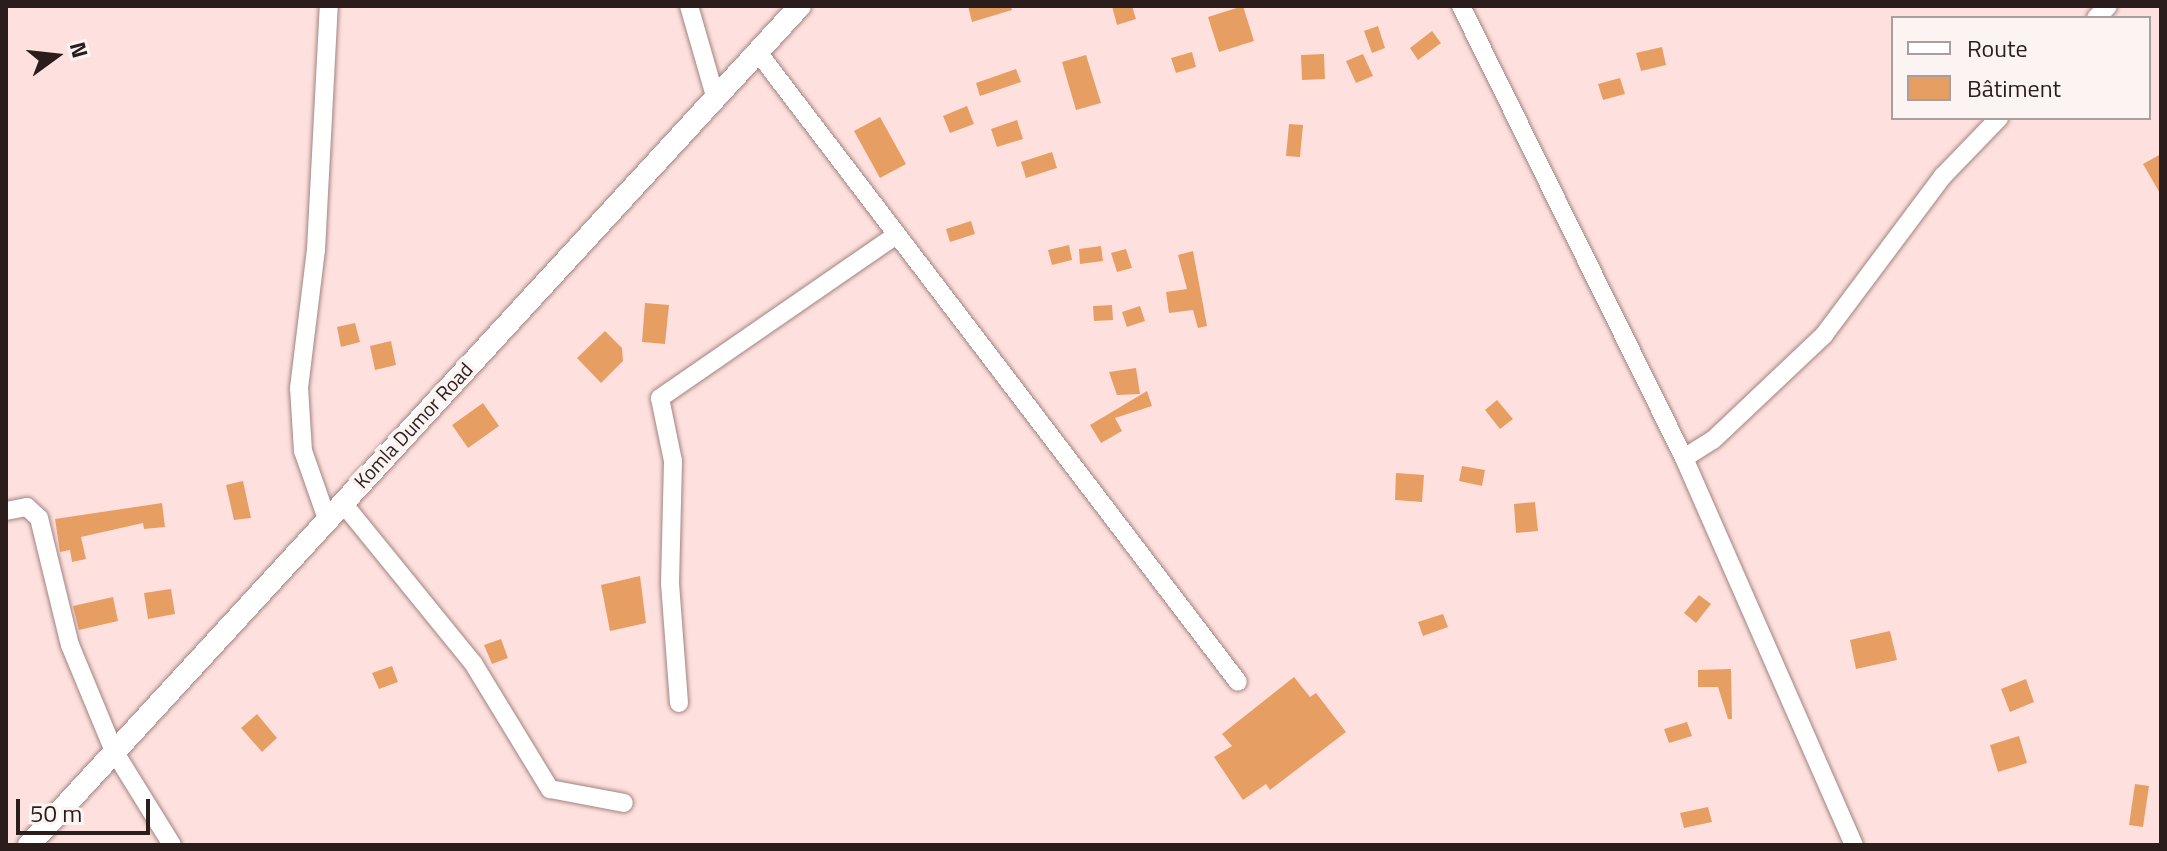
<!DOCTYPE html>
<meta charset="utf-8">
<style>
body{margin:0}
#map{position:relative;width:2167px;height:851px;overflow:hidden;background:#fee1de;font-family:"Titillium Web",sans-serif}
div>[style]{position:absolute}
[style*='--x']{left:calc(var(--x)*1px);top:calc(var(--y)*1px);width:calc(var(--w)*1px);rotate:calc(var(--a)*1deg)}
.building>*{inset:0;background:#e79e63}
.roads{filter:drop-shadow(0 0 2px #a38380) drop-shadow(0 0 2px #a38380)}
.minor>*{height:18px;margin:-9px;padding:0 9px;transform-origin:9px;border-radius:9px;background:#fff}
.tertiary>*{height:22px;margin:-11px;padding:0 11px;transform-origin:11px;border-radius:11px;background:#fff}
span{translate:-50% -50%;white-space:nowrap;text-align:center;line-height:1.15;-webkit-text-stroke:8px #fbf4f3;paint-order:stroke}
.street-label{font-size:20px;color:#2a1d1c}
.frame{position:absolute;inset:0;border:8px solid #2a1d1c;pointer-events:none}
.legend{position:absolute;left:1891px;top:16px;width:260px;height:104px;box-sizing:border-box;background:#fbf4f3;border:2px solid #a79e9d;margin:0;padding:10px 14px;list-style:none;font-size:24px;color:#2a1d1c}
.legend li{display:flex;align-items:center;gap:16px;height:40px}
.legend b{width:40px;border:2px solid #a79e9d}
.north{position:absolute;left:16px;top:16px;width:80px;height:80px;-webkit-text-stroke:6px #fbf4f3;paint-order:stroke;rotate:75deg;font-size:22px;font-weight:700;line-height:32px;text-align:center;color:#2a1d1c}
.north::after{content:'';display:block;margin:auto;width:28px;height:36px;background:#2a1d1c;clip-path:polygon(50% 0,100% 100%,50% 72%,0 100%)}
.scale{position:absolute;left:16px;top:799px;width:134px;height:36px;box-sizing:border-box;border:4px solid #2a1d1c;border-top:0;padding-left:10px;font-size:24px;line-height:28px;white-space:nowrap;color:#2a1d1c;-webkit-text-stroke:6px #fbf4f3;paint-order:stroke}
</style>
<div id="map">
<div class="building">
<div style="clip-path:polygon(968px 6px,1011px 6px,1012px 10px,972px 22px)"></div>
<div style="clip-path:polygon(1112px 6px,1132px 6px,1136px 19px,1117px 25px)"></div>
<div style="clip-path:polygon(1243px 6px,1254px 41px,1219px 52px,1208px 17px)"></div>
<div style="clip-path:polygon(1378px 26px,1385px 48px,1372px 53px,1364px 31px)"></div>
<div style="clip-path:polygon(1432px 31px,1441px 43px,1418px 60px,1410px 48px)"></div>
<div style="clip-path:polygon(1662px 47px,1666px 65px,1641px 71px,1636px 53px)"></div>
<div style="clip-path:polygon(1192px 52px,1196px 67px,1176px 73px,1171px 58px)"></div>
<div style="clip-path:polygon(1324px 54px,1325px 79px,1302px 80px,1301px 55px)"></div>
<div style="clip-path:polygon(1363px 54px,1373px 76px,1356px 83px,1346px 61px)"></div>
<div style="clip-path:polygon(1086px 55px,1101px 103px,1076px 110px,1062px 62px)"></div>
<div style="clip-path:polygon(1016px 69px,1021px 82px,980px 96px,976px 83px)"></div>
<div style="clip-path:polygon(1620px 78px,1625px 94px,1603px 100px,1598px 84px)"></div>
<div style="clip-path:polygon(967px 106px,974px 124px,950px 133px,943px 116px)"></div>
<div style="clip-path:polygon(880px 117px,906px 164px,880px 178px,854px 131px)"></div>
<div style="clip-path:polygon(1017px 120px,1023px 139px,997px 147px,991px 129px)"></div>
<div style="clip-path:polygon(1289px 124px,1303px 125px,1300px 157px,1286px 156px)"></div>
<div style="clip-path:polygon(1052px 152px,1057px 168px,1026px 178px,1021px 162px)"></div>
<div style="clip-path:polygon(2161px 154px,2161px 195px,2143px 164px)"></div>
<div style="clip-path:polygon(971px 221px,975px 234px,950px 242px,946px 229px)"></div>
<div style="clip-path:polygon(1069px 245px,1072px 260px,1052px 265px,1048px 250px)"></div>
<div style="clip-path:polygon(1101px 246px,1103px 261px,1080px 264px,1079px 249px)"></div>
<div style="clip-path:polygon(1126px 249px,1132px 268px,1117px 272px,1111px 253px)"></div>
<div style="clip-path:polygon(1193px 251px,1207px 326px,1198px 328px,1193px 310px,1169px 313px,1166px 292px,1187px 289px,1178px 255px)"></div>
<div style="clip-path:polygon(645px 303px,669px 305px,665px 344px,642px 342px)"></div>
<div style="clip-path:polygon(1112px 305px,1113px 320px,1094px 321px,1093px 306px)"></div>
<div style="clip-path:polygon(1140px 306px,1145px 321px,1127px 327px,1122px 312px)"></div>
<div style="clip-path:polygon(355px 323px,360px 342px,341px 347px,337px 327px)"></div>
<div style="clip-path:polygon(605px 331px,622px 348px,623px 361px,601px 383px,577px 358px)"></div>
<div style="clip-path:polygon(391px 341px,396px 365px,375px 370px,370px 346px)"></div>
<div style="clip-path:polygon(1136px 368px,1140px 394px,1117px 395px,1109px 372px)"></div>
<div style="clip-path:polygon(1147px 391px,1152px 406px,1115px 418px,1122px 431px,1101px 443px,1090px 425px)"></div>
<div style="clip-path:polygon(1497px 400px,1513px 419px,1500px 429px,1485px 410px)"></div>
<div style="clip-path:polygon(483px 403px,499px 426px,468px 448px,452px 425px)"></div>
<div style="clip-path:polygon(1462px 466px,1485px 470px,1482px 486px,1459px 481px)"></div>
<div style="clip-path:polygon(1396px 473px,1424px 475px,1422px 502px,1395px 500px)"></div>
<div style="clip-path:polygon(243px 481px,251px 518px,234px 520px,226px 485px)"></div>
<div style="clip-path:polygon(1535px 502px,1538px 531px,1516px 533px,1514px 504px)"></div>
<div style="clip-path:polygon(162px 503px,165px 527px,144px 529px,143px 523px,81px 537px,86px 559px,72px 562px,70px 550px,60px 552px,55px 519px)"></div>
<div style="clip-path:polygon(640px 576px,646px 623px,610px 631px,601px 585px)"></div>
<div style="clip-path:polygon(171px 589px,175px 614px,148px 619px,144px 593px)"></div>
<div style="clip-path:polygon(1699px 595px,1711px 604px,1696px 623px,1684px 613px)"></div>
<div style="clip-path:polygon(113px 597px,118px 621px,79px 630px,73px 606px)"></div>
<div style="clip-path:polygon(1443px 614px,1448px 627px,1423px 636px,1418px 622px)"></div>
<div style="clip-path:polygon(1890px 631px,1897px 660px,1856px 669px,1850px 640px)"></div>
<div style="clip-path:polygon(501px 639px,508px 658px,492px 664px,484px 645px)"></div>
<div style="clip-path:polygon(392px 666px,398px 682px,379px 689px,372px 673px)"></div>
<div style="clip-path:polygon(1731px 669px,1732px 719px,1728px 719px,1718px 687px,1698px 687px,1698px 670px)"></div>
<div style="clip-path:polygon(1294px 677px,1310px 697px,1316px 693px,1346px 732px,1270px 790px,1266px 784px,1243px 800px,1214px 757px,1232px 746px,1222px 734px)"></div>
<div style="clip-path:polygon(2026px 679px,2034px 702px,2010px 712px,2001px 689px)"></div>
<div style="clip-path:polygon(257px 714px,277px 738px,262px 752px,241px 728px)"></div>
<div style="clip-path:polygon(1687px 722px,1692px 736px,1669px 743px,1664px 729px)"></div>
<div style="clip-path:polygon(2019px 736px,2027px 763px,1998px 772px,1990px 745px)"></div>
<div style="clip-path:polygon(2135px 784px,2149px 786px,2143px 827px,2129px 825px)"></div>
<div style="clip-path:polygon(1708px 807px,1712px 822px,1684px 828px,1680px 813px)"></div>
</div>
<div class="roads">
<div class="minor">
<div style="--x:689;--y:6;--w:94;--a:73.9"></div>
<div style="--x:1461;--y:6;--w:504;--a:63.74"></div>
<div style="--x:1684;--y:458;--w:423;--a:66.3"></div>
<div style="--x:2096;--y:18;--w:17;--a:-45"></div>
<div style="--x:757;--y:51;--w:793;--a:52.68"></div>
<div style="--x:1684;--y:458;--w:34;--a:-32"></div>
<div style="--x:1713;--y:440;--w:153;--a:-43.4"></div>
<div style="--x:1824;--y:335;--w:199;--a:-53.2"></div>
<div style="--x:1943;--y:176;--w:81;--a:-46"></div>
<div style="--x:342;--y:502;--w:208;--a:50.9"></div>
<div style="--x:473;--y:663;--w:148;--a:58.6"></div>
<div style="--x:550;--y:789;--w:75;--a:10.7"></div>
<div style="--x:6;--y:511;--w:21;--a:-11"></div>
<div style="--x:27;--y:507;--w:16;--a:43"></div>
<div style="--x:39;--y:518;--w:131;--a:76.3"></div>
<div style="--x:70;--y:645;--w:115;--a:67.5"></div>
<div style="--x:114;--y:751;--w:110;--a:58.3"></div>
<div style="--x:327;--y:519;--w:72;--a:-109.4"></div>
<div style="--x:303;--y:451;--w:63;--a:-93.6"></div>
<div style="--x:299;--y:388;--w:139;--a:-83"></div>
<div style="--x:316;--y:250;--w:244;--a:-87"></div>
<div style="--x:679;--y:703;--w:119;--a:-94.3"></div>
<div style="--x:670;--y:584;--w:123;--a:-88.6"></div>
<div style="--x:673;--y:461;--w:64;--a:-101.7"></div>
<div style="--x:660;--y:398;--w:287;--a:-34.6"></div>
</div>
<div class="tertiary">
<div style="--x:29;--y:845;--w:1139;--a:-47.42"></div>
</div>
</div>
<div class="street-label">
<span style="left:413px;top:425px;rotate:-47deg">Komla Dumor Road</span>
</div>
<div class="frame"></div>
<ul class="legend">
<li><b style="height:10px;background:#fff"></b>Route</li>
<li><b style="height:22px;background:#e79e63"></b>Bâtiment</li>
</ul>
<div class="north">N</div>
<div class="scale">50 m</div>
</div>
